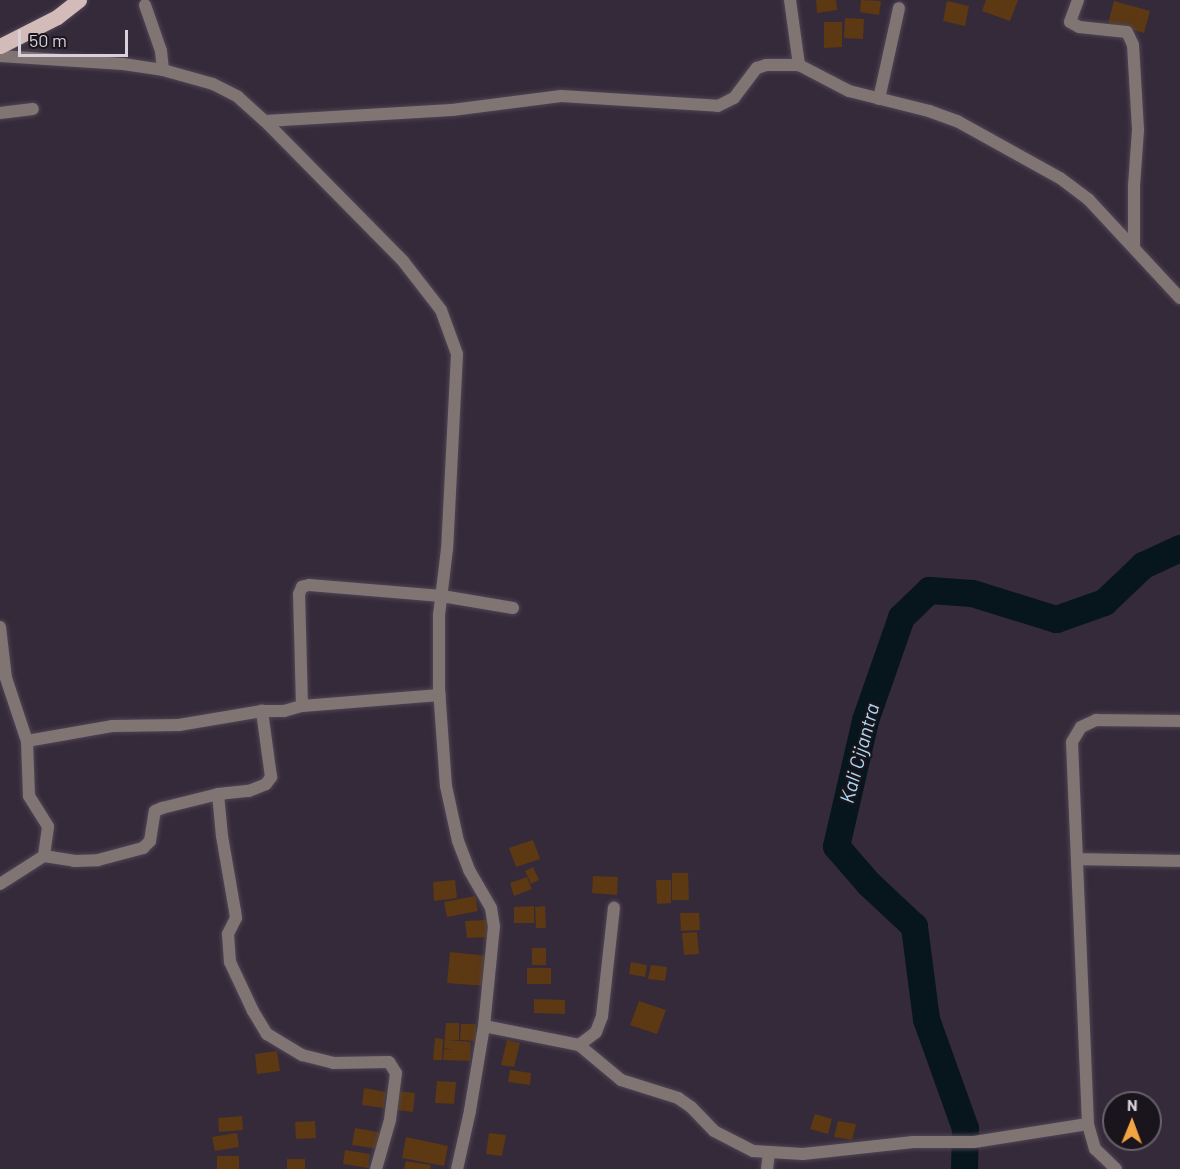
<!DOCTYPE html>
<style>
body{margin:0}
#map{position:relative;width:1180px;height:1169px;overflow:hidden;background:#352a3a;font-family:Barlow,sans-serif}
div>[style]{position:absolute}
[style*='--x']{left:calc(var(--x)*1px);top:calc(var(--y)*1px);width:calc(var(--w)*1px);rotate:calc(var(--a)*1deg)}
.river>*{height:27px;margin:-13.5px;padding:0 13.5px;transform-origin:13.5px;border-radius:13.5px;background:#07151c}
.building>*{inset:0;background:#5c3813}
.roads{filter:drop-shadow(0 0 2px #4f4554) drop-shadow(0 0 2px #4f4554)}
.minor>*{height:12px;margin:-6px;padding:0 6px;transform-origin:6px;border-radius:6px;background:#817574}
.primary>*{height:15px;margin:-7.5px;padding:0 7.5px;transform-origin:7.5px;border-radius:7.5px;background:#d3bbb9}
span{translate:-50% -50%;white-space:nowrap;text-align:center;line-height:1.15;-webkit-text-stroke:4.5px #1a151c;paint-order:stroke}
.water-label{font-size:20px;color:#aad9f2;font-style:italic}
.north{position:absolute;left:1102px;top:1091px;width:60px;height:60px;box-sizing:border-box;background:#1a151c;border:2px solid #666069;border-radius:50%;rotate:1deg;font-size:16px;font-weight:700;line-height:24px;text-align:center;color:#d8d1dc}
.north::after{content:'';display:block;margin:auto;width:21px;height:27px;background:#f3a442;clip-path:polygon(50% 0,100% 100%,50% 72%,0 100%)}
.scale{position:absolute;left:18px;top:30px;width:110px;height:27px;box-sizing:border-box;border:3px solid #d8d1dc;border-top:0;padding-left:8px;font-size:18px;line-height:21px;white-space:nowrap;color:#d8d1dc;-webkit-text-stroke:4px #1a151c;paint-order:stroke}
</style>
<div id="map">
<div class="river">
<div style="--x:964;--y:1169;--w:41;--a:-88.6"></div>
<div style="--x:965;--y:1128;--w:116;--a:-109.7"></div>
<div style="--x:926;--y:1019;--w:94;--a:-97.4"></div>
<div style="--x:914;--y:926;--w:62;--a:-137"></div>
<div style="--x:869;--y:884;--w:50;--a:-131"></div>
<div style="--x:836;--y:846;--w:129;--a:-77"></div>
<div style="--x:865;--y:720;--w:109;--a:-70.7"></div>
<div style="--x:901;--y:617;--w:39;--a:-44"></div>
<div style="--x:929;--y:590;--w:43;--a:4"></div>
<div style="--x:972;--y:593;--w:88;--a:17.2"></div>
<div style="--x:1056;--y:619;--w:51;--a:-19.5"></div>
<div style="--x:1104;--y:602;--w:54;--a:-43.5"></div>
<div style="--x:1143;--y:565;--w:41;--a:-24.7"></div>
</div>
<div class="building">
<div style="clip-path:polygon(816px 0,836px 0,837px 10px,817px 13px)"></div>
<div style="clip-path:polygon(861px 0,881px 1px,879px 15px,860px 12px)"></div>
<div style="clip-path:polygon(986px 0,1018px 0,1010px 21px,982px 11px)"></div>
<div style="clip-path:polygon(947px 1px,969px 6px,965px 26px,943px 21px)"></div>
<div style="clip-path:polygon(1114px 1px,1150px 11px,1144px 33px,1108px 23px)"></div>
<div style="clip-path:polygon(845px 18px,864px 19px,863px 39px,844px 38px)"></div>
<div style="clip-path:polygon(824px 22px,842px 22px,842px 47px,824px 48px)"></div>
<div style="clip-path:polygon(533px 840px,540px 859px,516px 867px,509px 848px)"></div>
<div style="clip-path:polygon(533px 867px,539px 880px,531px 884px,525px 871px)"></div>
<div style="clip-path:polygon(672px 873px,688px 873px,689px 900px,672px 900px)"></div>
<div style="clip-path:polygon(593px 876px,618px 877px,617px 895px,592px 893px)"></div>
<div style="clip-path:polygon(527px 877px,532px 889px,514px 896px,510px 883px)"></div>
<div style="clip-path:polygon(455px 880px,457px 898px,434px 901px,433px 882px)"></div>
<div style="clip-path:polygon(656px 880px,671px 880px,671px 903px,657px 904px)"></div>
<div style="clip-path:polygon(475px 896px,478px 911px,447px 917px,444px 902px)"></div>
<div style="clip-path:polygon(534px 906px,534px 923px,514px 923px,514px 907px)"></div>
<div style="clip-path:polygon(545px 906px,546px 928px,536px 928px,535px 907px)"></div>
<div style="clip-path:polygon(680px 913px,699px 913px,700px 930px,681px 931px)"></div>
<div style="clip-path:polygon(488px 920px,489px 937px,467px 938px,465px 921px)"></div>
<div style="clip-path:polygon(697px 932px,699px 954px,684px 955px,682px 933px)"></div>
<div style="clip-path:polygon(532px 948px,546px 948px,546px 965px,532px 965px)"></div>
<div style="clip-path:polygon(450px 952px,489px 956px,486px 986px,447px 983px)"></div>
<div style="clip-path:polygon(631px 962px,647px 965px,645px 977px,629px 974px)"></div>
<div style="clip-path:polygon(651px 965px,667px 967px,665px 981px,648px 979px)"></div>
<div style="clip-path:polygon(527px 968px,551px 968px,551px 984px,527px 984px)"></div>
<div style="clip-path:polygon(534px 999px,565px 1000px,565px 1014px,534px 1013px)"></div>
<div style="clip-path:polygon(639px 1001px,666px 1010px,657px 1034px,630px 1025px)"></div>
<div style="clip-path:polygon(446px 1023px,459px 1023px,459px 1040px,448px 1040px,471px 1042px,470px 1061px,443px 1060px,444px 1049px,454px 1050px,444px 1048px)"></div>
<div style="clip-path:polygon(461px 1024px,476px 1024px,476px 1041px,460px 1040px)"></div>
<div style="clip-path:polygon(435px 1038px,443px 1039px,442px 1060px,433px 1060px)"></div>
<div style="clip-path:polygon(507px 1040px,520px 1043px,514px 1067px,501px 1065px)"></div>
<div style="clip-path:polygon(277px 1051px,280px 1071px,257px 1074px,255px 1054px)"></div>
<div style="clip-path:polygon(510px 1070px,531px 1073px,530px 1085px,508px 1082px)"></div>
<div style="clip-path:polygon(437px 1081px,456px 1082px,454px 1104px,435px 1103px)"></div>
<div style="clip-path:polygon(364px 1088px,386px 1092px,384px 1108px,362px 1105px)"></div>
<div style="clip-path:polygon(398px 1091px,415px 1093px,413px 1112px,396px 1110px)"></div>
<div style="clip-path:polygon(815px 1114px,832px 1119px,828px 1134px,810px 1129px)"></div>
<div style="clip-path:polygon(242px 1116px,243px 1130px,219px 1132px,218px 1118px)"></div>
<div style="clip-path:polygon(315px 1121px,316px 1138px,296px 1139px,295px 1122px)"></div>
<div style="clip-path:polygon(838px 1121px,856px 1124px,852px 1140px,834px 1137px)"></div>
<div style="clip-path:polygon(355px 1128px,383px 1133px,380px 1149px,352px 1145px)"></div>
<div style="clip-path:polygon(237px 1133px,239px 1147px,215px 1151px,212px 1137px)"></div>
<div style="clip-path:polygon(489px 1133px,506px 1135px,502px 1156px,486px 1154px)"></div>
<div style="clip-path:polygon(406px 1137px,448px 1146px,444px 1166px,402px 1158px)"></div>
<div style="clip-path:polygon(345px 1150px,370px 1154px,368px 1168px,343px 1164px)"></div>
<div style="clip-path:polygon(217px 1156px,239px 1156px,239px 1169px,217px 1169px)"></div>
<div style="clip-path:polygon(287px 1159px,305px 1159px,305px 1169px,287px 1169px)"></div>
<div style="clip-path:polygon(406px 1161px,431px 1165px,430px 1169px,404px 1169px)"></div>
</div>
<div class="roads">
<div class="minor">
<div style="--x:790;--y:0;--w:66;--a:82.1"></div>
<div style="--x:799;--y:65;--w:56;--a:27.5"></div>
<div style="--x:849;--y:91;--w:82;--a:14"></div>
<div style="--x:929;--y:111;--w:30;--a:20"></div>
<div style="--x:957;--y:121;--w:118;--a:29"></div>
<div style="--x:1060;--y:178;--w:36;--a:37"></div>
<div style="--x:1089;--y:200;--w:134;--a:47.1"></div>
<div style="--x:1078;--y:0;--w:23;--a:110"></div>
<div style="--x:1070;--y:22;--w:10;--a:29"></div>
<div style="--x:1079;--y:27;--w:48;--a:5.9"></div>
<div style="--x:1127;--y:32;--w:14;--a:65"></div>
<div style="--x:1133;--y:45;--w:85;--a:86.6"></div>
<div style="--x:1138;--y:130;--w:56;--a:94.1"></div>
<div style="--x:1134;--y:186;--w:60;--a:90"></div>
<div style="--x:145;--y:5;--w:49;--a:70.8"></div>
<div style="--x:161;--y:51;--w:19;--a:84"></div>
<div style="--x:0;--y:56;--w:123;--a:3.7"></div>
<div style="--x:123;--y:64;--w:40;--a:8.5"></div>
<div style="--x:163;--y:70;--w:52;--a:15.6"></div>
<div style="--x:213;--y:84;--w:28;--a:27"></div>
<div style="--x:238;--y:97;--w:36;--a:42"></div>
<div style="--x:265;--y:121;--w:197;--a:45.4"></div>
<div style="--x:403;--y:261;--w:62;--a:52.2"></div>
<div style="--x:441;--y:310;--w:47;--a:70"></div>
<div style="--x:457;--y:354;--w:195;--a:92.9"></div>
<div style="--x:447;--y:549;--w:66;--a:96.9"></div>
<div style="--x:439;--y:615;--w:74;--a:90"></div>
<div style="--x:439;--y:689;--w:97;--a:85.9"></div>
<div style="--x:446;--y:786;--w:56;--a:77.7"></div>
<div style="--x:458;--y:841;--w:31;--a:69"></div>
<div style="--x:469;--y:870;--w:44;--a:59.9"></div>
<div style="--x:491;--y:908;--w:18;--a:81"></div>
<div style="--x:494;--y:926;--w:100;--a:95.7"></div>
<div style="--x:484;--y:1026;--w:86;--a:99.4"></div>
<div style="--x:470;--y:1111;--w:59;--a:102.6"></div>
<div style="--x:879;--y:99;--w:93;--a:-77.6"></div>
<div style="--x:0;--y:113;--w:33;--a:-7"></div>
<div style="--x:265;--y:121;--w:187;--a:-3.4"></div>
<div style="--x:452;--y:110;--w:110;--a:-7.3"></div>
<div style="--x:561;--y:96;--w:157;--a:3.6"></div>
<div style="--x:718;--y:106;--w:18;--a:-27"></div>
<div style="--x:734;--y:98;--w:38;--a:-53"></div>
<div style="--x:757;--y:68;--w:9;--a:-18"></div>
<div style="--x:766;--y:65;--w:33;--a:0"></div>
<div style="--x:0;--y:627;--w:51;--a:83.3"></div>
<div style="--x:6;--y:678;--w:66;--a:71.6"></div>
<div style="--x:27;--y:741;--w:55;--a:87.9"></div>
<div style="--x:29;--y:796;--w:36;--a:58"></div>
<div style="--x:48;--y:827;--w:29;--a:98"></div>
<div style="--x:302;--y:706;--w:138;--a:-4.6"></div>
<div style="--x:27;--y:741;--w:86;--a:-10"></div>
<div style="--x:112;--y:726;--w:67;--a:-0.9"></div>
<div style="--x:179;--y:725;--w:84;--a:-9.6"></div>
<div style="--x:262;--y:711;--w:22;--a:0"></div>
<div style="--x:284;--y:711;--w:19;--a:-16"></div>
<div style="--x:302;--y:706;--w:112;--a:-91.5"></div>
<div style="--x:299;--y:594;--w:8;--a:-67"></div>
<div style="--x:302;--y:587;--w:7;--a:-16"></div>
<div style="--x:309;--y:585;--w:133;--a:4.7"></div>
<div style="--x:442;--y:596;--w:72;--a:9.6"></div>
<div style="--x:218;--y:794;--w:42;--a:84.6"></div>
<div style="--x:222;--y:836;--w:76;--a:80.2"></div>
<div style="--x:235;--y:911;--w:7;--a:82"></div>
<div style="--x:236;--y:918;--w:18;--a:117"></div>
<div style="--x:228;--y:934;--w:28;--a:86"></div>
<div style="--x:230;--y:962;--w:54;--a:64.9"></div>
<div style="--x:253;--y:1011;--w:27;--a:59"></div>
<div style="--x:267;--y:1034;--w:41;--a:31"></div>
<div style="--x:302;--y:1055;--w:32;--a:14"></div>
<div style="--x:333;--y:1063;--w:56;--a:-1"></div>
<div style="--x:389;--y:1062;--w:13;--a:58"></div>
<div style="--x:396;--y:1073;--w:47;--a:97.3"></div>
<div style="--x:390;--y:1120;--w:51;--a:105.9"></div>
<div style="--x:1077;--y:859;--w:103;--a:1.1"></div>
<div style="--x:0;--y:884;--w:52;--a:-32.5"></div>
<div style="--x:44;--y:856;--w:30;--a:9"></div>
<div style="--x:74;--y:861;--w:24;--a:-2"></div>
<div style="--x:98;--y:860;--w:47;--a:-14.9"></div>
<div style="--x:143;--y:848;--w:10;--a:-45"></div>
<div style="--x:150;--y:841;--w:30;--a:-81"></div>
<div style="--x:155;--y:811;--w:8;--a:-23"></div>
<div style="--x:162;--y:808;--w:58;--a:-14"></div>
<div style="--x:218;--y:794;--w:31;--a:-6"></div>
<div style="--x:249;--y:791;--w:18;--a:-22"></div>
<div style="--x:266;--y:784;--w:9;--a:-54"></div>
<div style="--x:271;--y:777;--w:67;--a:-97.8"></div>
<div style="--x:484;--y:1026;--w:97;--a:11.3"></div>
<div style="--x:579;--y:1045;--w:55;--a:39.8"></div>
<div style="--x:621;--y:1080;--w:60;--a:17.5"></div>
<div style="--x:678;--y:1098;--w:16;--a:35"></div>
<div style="--x:691;--y:1107;--w:33;--a:46"></div>
<div style="--x:714;--y:1131;--w:44;--a:27.1"></div>
<div style="--x:753;--y:1151;--w:50;--a:3.4"></div>
<div style="--x:803;--y:1154;--w:111;--a:-6.2"></div>
<div style="--x:913;--y:1142;--w:61;--a:0"></div>
<div style="--x:974;--y:1142;--w:115;--a:-9"></div>
<div style="--x:579;--y:1045;--w:21;--a:-37"></div>
<div style="--x:596;--y:1032;--w:17;--a:-69"></div>
<div style="--x:602;--y:1016;--w:109;--a:-83.7"></div>
<div style="--x:767;--y:1169;--w:17;--a:-83"></div>
<div style="--x:1116;--y:1169;--w:29;--a:-136"></div>
<div style="--x:1095;--y:1149;--w:26;--a:-106"></div>
<div style="--x:1088;--y:1124;--w:382;--a:-92.4"></div>
<div style="--x:1072;--y:742;--w:17;--a:-59"></div>
<div style="--x:1081;--y:727;--w:17;--a:-25"></div>
<div style="--x:1096;--y:720;--w:84;--a:0.7"></div>
</div>
<div class="primary">
<div style="--x:0;--y:46;--w:64;--a:-27"></div>
<div style="--x:57;--y:17;--w:28;--a:-38"></div>
</div>
</div>
<div class="water-label">
<span style="left:859px;top:753px;rotate:-75deg">Kali Cijantra</span>
</div>
<div class="north">N</div>
<div class="scale">50 m</div>
</div>
